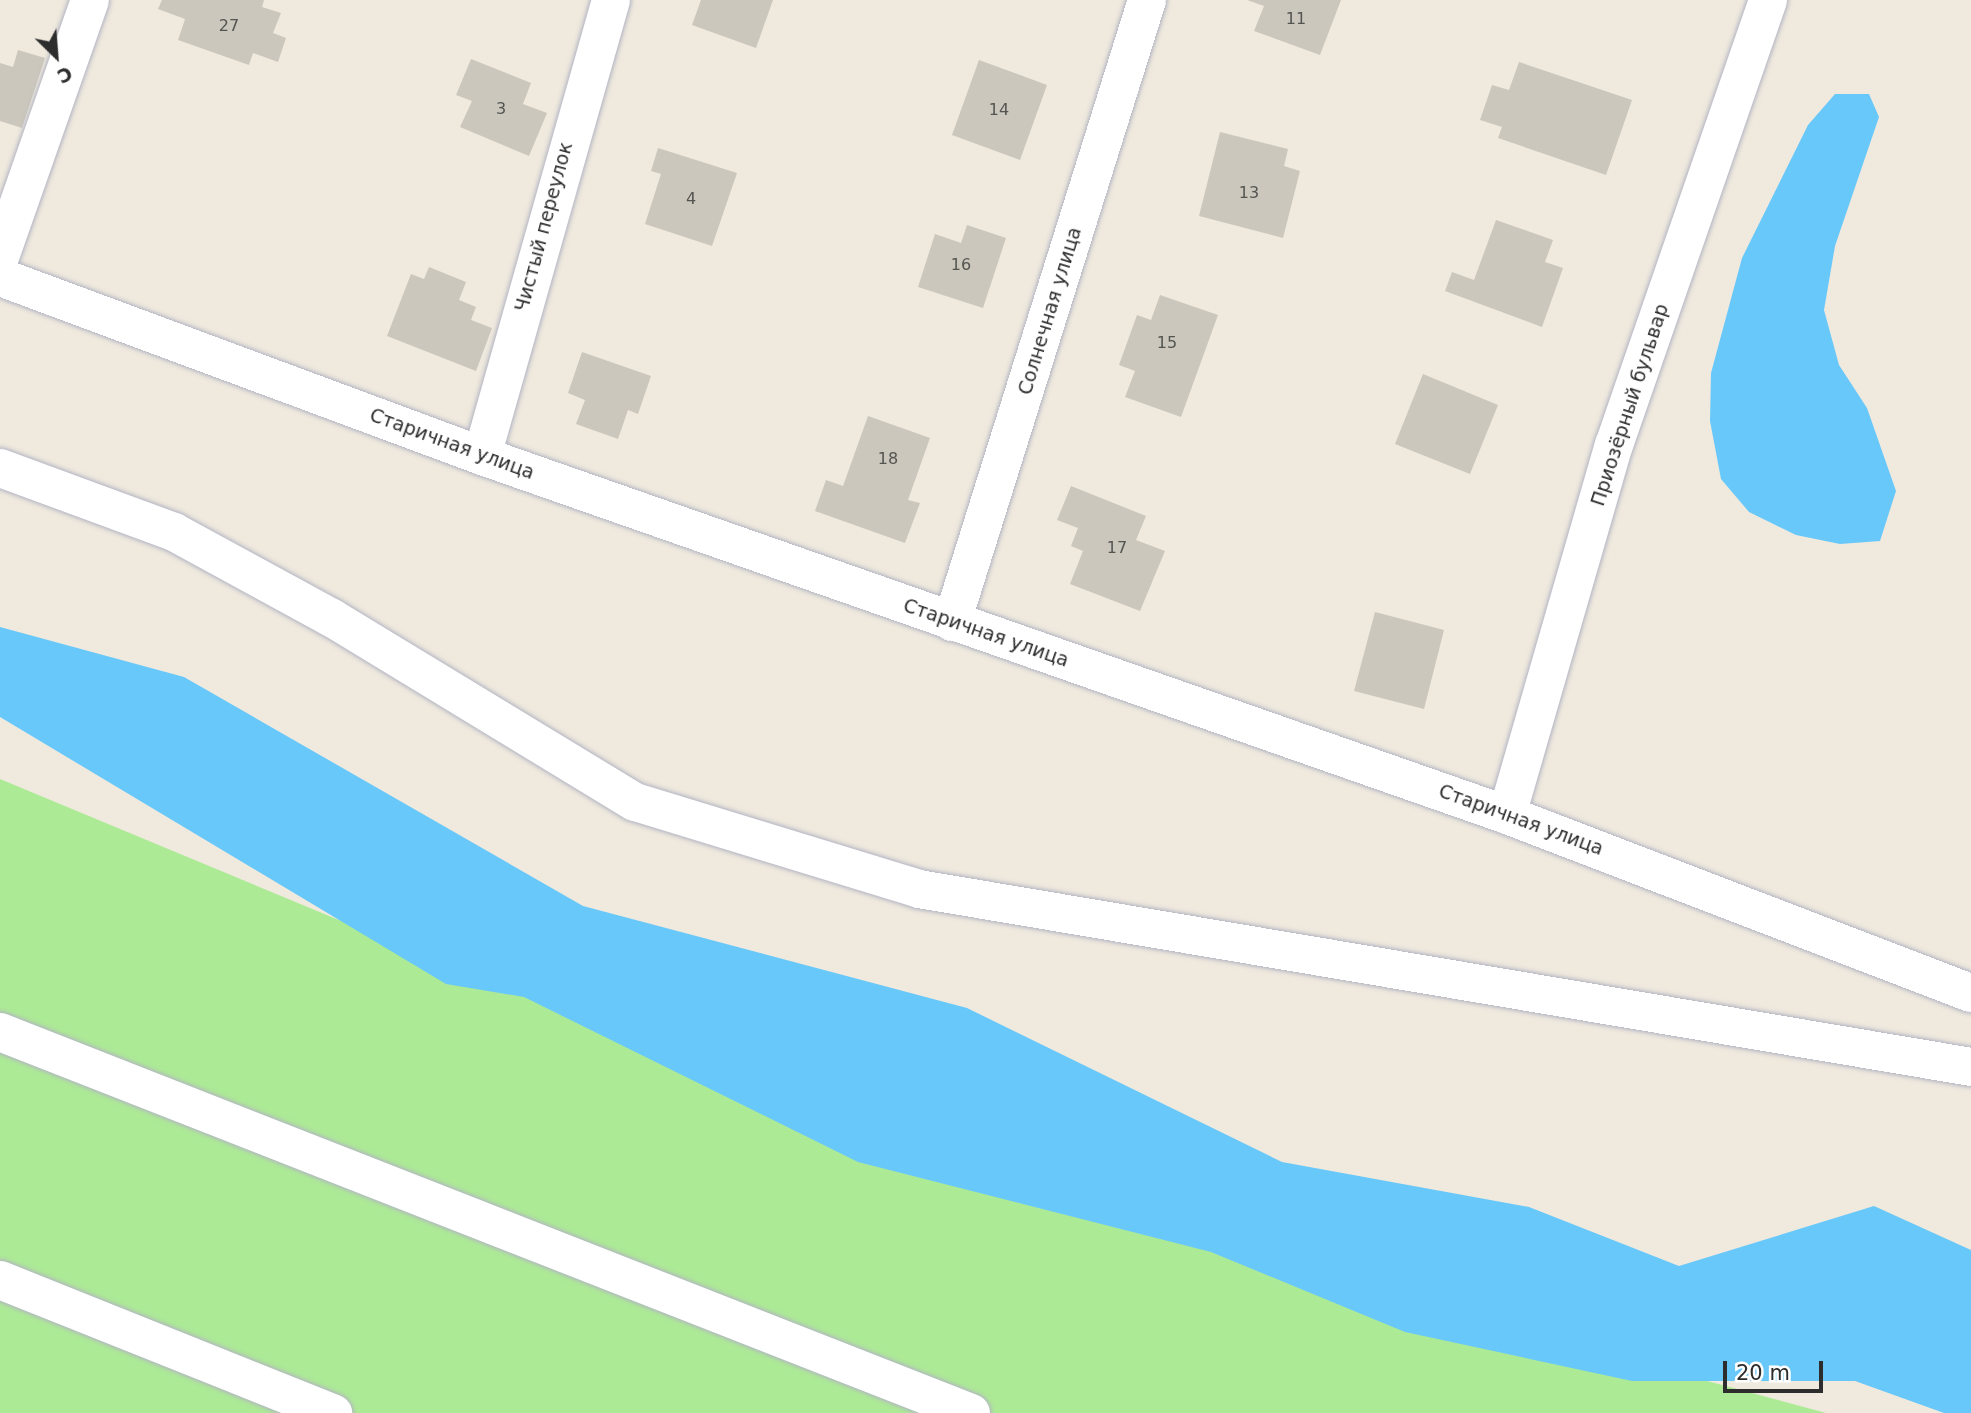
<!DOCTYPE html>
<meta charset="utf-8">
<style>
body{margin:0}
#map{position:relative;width:1971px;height:1413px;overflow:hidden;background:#efe9de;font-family:"DejaVu Sans",sans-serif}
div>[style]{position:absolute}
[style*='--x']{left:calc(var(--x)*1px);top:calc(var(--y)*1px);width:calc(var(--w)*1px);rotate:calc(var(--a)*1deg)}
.green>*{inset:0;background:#adea96}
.water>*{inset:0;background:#69c8fa}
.building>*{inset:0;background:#cbc7bd}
.roads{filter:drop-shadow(0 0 2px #b2b4c2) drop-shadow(0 0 2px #b2b4c2)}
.minor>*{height:38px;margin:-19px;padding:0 19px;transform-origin:19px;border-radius:19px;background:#fff}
span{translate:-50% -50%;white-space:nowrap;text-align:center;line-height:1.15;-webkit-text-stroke:6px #fff;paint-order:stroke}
.number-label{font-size:16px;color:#545451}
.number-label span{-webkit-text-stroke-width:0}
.street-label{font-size:19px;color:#2d2d2d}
.north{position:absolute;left:21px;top:21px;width:70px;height:70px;-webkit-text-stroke:5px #fff;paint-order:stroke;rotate:155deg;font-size:19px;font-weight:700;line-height:28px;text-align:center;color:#2d2d2d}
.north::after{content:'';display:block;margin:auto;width:24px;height:32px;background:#2d2d2d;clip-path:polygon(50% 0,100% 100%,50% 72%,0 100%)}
.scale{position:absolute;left:1723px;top:1361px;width:100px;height:32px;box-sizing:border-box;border:4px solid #2d2d2d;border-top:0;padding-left:9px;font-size:21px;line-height:24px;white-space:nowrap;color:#2d2d2d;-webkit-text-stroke:5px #fff;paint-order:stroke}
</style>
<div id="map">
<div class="green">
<div style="clip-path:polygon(0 779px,375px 935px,1670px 1371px,1826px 1413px,0 1413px)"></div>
</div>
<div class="water">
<div style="clip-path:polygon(1835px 94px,1869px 94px,1879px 117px,1835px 246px,1824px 310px,1839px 365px,1867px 408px,1896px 491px,1880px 541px,1840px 544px,1796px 535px,1749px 512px,1721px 479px,1710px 421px,1711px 373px,1742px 258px,1808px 125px)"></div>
<div style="clip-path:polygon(0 627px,184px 677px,583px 906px,967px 1008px,1282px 1162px,1529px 1207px,1679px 1266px,1874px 1206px,1971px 1250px,1971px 1413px,1944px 1413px,1855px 1381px,1632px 1381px,1405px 1332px,1211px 1252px,858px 1162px,524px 997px,446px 984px,0 717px)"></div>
</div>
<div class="building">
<div style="clip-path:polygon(162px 0,264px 0,262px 7px,281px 13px,273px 33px,286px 38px,278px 62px,253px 53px,249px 65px,178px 40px,185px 19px,158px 9px)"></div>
<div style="clip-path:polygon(701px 0,773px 0,756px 48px,692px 25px)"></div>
<div style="clip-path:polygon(1247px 0,1341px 0,1320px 55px,1254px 31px,1264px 6px)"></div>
<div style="clip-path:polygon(18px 50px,45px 58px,22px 128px,0 121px,0 63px,13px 67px)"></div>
<div style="clip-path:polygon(471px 59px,531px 83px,523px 104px,547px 113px,529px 156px,460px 127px,472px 101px,456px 95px)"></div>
<div style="clip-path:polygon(979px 60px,1047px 85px,1020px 160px,952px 135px)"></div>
<div style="clip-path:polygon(1519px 62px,1632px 100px,1606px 175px,1498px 138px,1502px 127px,1480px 120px,1492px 85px,1509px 90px)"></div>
<div style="clip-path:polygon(1220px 132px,1288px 149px,1284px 166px,1300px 171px,1283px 238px,1199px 216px)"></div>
<div style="clip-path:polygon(658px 148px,737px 173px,712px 246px,645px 224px,661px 174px,651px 171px)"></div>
<div style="clip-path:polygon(1496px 220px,1553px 240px,1545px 262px,1563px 268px,1542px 327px,1445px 291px,1452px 272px,1474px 280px)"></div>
<div style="clip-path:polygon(967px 225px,1006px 238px,983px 308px,918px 287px,935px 234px,961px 243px)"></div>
<div style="clip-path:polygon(429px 267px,466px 282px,459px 300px,476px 307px,471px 320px,492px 328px,476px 371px,387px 336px,411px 274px,424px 279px)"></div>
<div style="clip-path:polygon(1160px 295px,1218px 315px,1181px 417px,1125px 397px,1135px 371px,1119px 365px,1137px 315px,1151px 320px)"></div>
<div style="clip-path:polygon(582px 352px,651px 376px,638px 414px,628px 410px,618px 439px,576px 424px,585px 400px,568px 393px)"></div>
<div style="clip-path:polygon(1423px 374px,1498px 405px,1470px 474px,1395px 444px)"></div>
<div style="clip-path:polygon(868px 416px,930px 438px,908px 500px,920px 503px,905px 543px,815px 511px,826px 480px,843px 486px)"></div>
<div style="clip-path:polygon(1071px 486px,1146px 516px,1136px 540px,1165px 551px,1140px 611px,1070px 584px,1083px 551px,1071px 546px,1078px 528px,1057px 520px)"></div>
<div style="clip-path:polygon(1375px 612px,1444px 630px,1424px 709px,1354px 691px)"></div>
</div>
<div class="roads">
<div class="minor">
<div style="--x:0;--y:257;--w:272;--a:-70.7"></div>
<div style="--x:0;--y:277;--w:514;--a:20.37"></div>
<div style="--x:482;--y:456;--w:1086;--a:19.3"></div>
<div style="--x:1507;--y:815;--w:497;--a:21"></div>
<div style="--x:482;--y:456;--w:474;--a:-74.2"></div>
<div style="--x:0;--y:468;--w:185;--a:20.2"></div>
<div style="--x:174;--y:532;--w:180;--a:28.6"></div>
<div style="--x:332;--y:618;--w:354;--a:31.3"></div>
<div style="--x:635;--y:802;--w:297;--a:17"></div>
<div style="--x:919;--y:889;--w:1067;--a:9.6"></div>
<div style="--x:952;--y:622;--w:652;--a:-72.59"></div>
<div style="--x:1507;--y:815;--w:385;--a:-73.9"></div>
<div style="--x:1614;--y:445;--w:471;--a:-70.9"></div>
<div style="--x:0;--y:1032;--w:1043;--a:21.42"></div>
<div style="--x:0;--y:1280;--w:359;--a:21.8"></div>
</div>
</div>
<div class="number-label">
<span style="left:1296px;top:19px">11</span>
<span style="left:229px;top:26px">27</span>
<span style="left:501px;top:109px">3</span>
<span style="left:999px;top:110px">14</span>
<span style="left:1249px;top:193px">13</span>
<span style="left:691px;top:199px">4</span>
<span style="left:961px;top:265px">16</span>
<span style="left:1167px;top:343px">15</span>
<span style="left:888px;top:459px">18</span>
<span style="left:1117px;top:548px">17</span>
</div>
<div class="street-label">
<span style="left:544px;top:227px;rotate:-75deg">Чистый переулок</span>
<span style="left:1050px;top:311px;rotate:-73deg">Солнечная улица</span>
<span style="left:1630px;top:405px;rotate:-72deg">Приозёрный бульвар</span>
<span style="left:452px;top:444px;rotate:20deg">Старичная улица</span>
<span style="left:986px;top:633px;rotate:19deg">Старичная улица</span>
<span style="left:1521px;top:820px;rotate:20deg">Старичная улица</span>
</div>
<div class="north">С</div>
<div class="scale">20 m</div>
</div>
